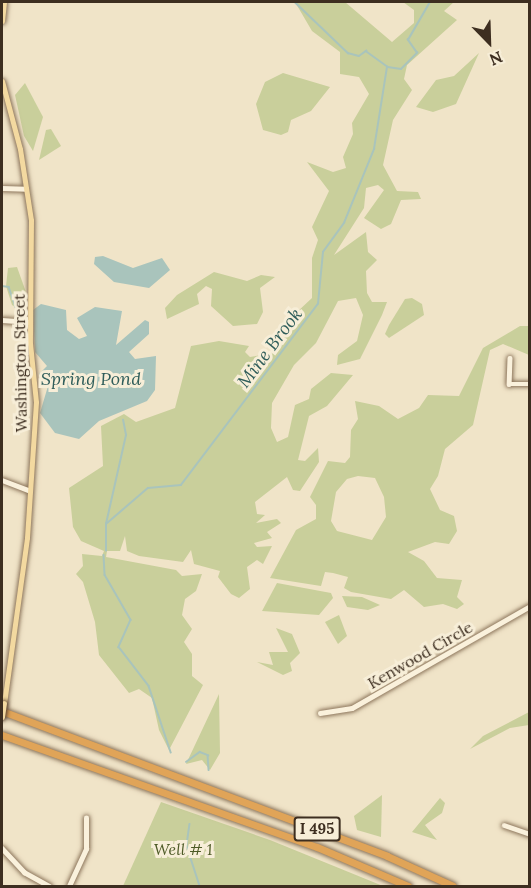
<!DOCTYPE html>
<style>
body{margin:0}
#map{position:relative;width:531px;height:888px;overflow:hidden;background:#f0e4c8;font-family:Lora,serif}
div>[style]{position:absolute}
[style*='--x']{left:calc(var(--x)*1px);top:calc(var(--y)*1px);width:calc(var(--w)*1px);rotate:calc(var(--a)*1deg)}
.green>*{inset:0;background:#c9cf9b}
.water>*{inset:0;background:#a9c4bc}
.stream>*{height:1.5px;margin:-0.75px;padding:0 0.75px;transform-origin:0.75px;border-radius:0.75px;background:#a9c4bc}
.roads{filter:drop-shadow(0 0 2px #8d765c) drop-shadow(0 0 2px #8d765c)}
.minor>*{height:4.5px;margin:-2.25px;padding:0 2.25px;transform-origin:2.25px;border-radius:2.25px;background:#faf1dc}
.major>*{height:5px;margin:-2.5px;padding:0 2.5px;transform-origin:2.5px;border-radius:2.5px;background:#f3d9a0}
.highway>*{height:7px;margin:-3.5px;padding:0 3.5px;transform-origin:3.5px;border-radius:3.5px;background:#e0a458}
.bridges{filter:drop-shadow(0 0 2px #5b4430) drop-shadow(0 0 2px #5b4430)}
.major-bridge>*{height:5px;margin:-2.5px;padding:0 2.5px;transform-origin:2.5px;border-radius:2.5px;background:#f3d9a0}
span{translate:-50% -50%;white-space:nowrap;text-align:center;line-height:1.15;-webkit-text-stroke:6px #f7eed8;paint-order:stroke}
.shield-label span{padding:2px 4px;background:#f7eed8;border:2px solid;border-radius:4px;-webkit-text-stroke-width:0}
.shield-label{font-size:15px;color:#3d2e20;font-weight:700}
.street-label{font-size:16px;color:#3d2e20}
.park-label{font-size:16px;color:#4d5a26;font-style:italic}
.water-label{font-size:18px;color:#2f5d5a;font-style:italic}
.frame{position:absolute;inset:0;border:3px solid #3d2e20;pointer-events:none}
.north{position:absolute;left:459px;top:12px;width:60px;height:60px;-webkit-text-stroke:4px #f7eed8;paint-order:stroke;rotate:157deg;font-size:16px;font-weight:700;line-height:24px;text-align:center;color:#3d2e20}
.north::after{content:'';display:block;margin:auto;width:21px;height:27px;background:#3d2e20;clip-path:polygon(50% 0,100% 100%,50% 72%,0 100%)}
</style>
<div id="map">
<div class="green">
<div style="clip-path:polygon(295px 2px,345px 2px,392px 42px,414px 23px,414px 10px,403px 2px,454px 2px,444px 11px,457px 20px,407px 65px,404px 79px,412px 90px,393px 120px,383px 165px,397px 191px,418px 192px,421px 199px,401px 200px,391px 224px,381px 229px,364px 218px,384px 190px,378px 185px,366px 188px,364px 208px,334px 255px,366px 232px,368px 252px,377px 260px,366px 271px,367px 293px,372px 302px,387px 302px,382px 315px,360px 359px,337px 365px,338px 355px,357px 341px,363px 315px,356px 298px,338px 301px,316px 343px,294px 365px,272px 403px,271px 428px,277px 442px,288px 437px,295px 405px,309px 399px,311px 389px,331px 373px,353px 375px,327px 406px,309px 416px,298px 460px,305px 461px,318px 448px,319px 462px,300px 491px,293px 490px,287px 477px,255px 502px,257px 514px,265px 515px,256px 523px,277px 519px,281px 523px,267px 532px,272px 538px,254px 543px,257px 547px,272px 546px,263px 564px,257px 560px,247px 567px,250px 589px,239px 598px,231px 594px,218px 577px,220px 571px,194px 564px,191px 550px,183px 562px,139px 556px,127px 551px,125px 536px,120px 551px,107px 551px,106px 557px,176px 570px,182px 576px,202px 574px,196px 591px,185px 599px,182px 615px,192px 629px,184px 642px,192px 654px,192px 676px,203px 685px,169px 750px,159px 730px,152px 698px,139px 689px,129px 693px,99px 655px,95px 622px,83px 582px,76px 574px,83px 566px,82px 554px,102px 556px,104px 551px,81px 541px,73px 527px,69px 488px,103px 466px,101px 426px,124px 414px,136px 422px,175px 408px,191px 346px,219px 341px,249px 346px,245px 352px,250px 357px,275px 353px,297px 312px,312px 298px,312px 258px,318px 240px,312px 227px,329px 191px,307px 162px,333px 172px,346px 168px,343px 157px,353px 134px,352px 123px,369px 94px,359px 77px,340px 74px,340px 52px,312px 31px)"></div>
<div style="clip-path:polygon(479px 53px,456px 104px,433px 112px,416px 107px,436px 80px,454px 76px)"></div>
<div style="clip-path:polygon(283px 73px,330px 87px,311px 111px,291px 120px,288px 132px,281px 135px,263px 130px,256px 104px,265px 82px)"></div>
<div style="clip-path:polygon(25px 83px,43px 117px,33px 151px,24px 136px,15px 95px)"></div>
<div style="clip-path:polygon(51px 129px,61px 146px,39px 160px,46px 130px)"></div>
<div style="clip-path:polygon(17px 267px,27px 295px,24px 313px,12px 305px,6px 286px,8px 268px)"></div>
<div style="clip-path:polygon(214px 272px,247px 281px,261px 275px,275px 277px,260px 288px,263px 312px,257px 324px,233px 326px,211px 306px,212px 289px,206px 286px,197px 294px,199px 304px,167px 319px,165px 308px,177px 295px)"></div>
<div style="clip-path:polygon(412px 298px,422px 304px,424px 315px,389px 338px,385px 334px,389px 325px,405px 299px)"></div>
<div style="clip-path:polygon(evenodd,520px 326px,529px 326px,529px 355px,503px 344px,490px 350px,473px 425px,445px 449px,438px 476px,430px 489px,440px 510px,454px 516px,457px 531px,449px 544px,435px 542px,408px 552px,424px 561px,437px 578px,462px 580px,457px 597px,464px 604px,457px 609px,443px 604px,424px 607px,404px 590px,391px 599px,351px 592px,344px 588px,348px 577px,333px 573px,325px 572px,321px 586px,270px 578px,296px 530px,316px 519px,316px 505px,310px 497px,328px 461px,345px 463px,350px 457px,351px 430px,358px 419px,355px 401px,379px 406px,398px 419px,419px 408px,428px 395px,459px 396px,483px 348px,520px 326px,358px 476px,375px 478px,384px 497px,386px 517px,372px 540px,337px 531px,331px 521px,336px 492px,347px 479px,358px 476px)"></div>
<div style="clip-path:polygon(277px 583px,331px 593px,333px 598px,319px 615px,262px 611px)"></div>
<div style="clip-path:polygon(342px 596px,362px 597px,380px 605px,368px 610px,347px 607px)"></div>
<div style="clip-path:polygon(339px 615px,347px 636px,338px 644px,325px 622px)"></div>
<div style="clip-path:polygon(276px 628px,292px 634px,300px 653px,290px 663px,292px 671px,283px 675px,257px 662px,273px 665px,269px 652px,288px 652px)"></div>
<div style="clip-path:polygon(219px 694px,220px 753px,210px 770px,202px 760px,186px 764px)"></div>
<div style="clip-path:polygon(529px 712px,529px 725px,510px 728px,470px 749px,483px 736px)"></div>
<div style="clip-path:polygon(382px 795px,381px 837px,357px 830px,354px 816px)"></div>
<div style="clip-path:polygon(440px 798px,445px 803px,442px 813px,425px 825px,437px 840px,412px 832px)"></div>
<div style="clip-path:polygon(161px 802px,270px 840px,383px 886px,123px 886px)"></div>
</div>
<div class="water">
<div style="clip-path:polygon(103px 256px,133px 268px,162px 258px,170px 270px,149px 288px,114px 282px,94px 264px,95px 257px)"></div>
<div style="clip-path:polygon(41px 304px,66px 310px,67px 330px,79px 339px,87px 336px,77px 318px,95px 307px,122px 311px,116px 345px,145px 320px,149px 322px,149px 334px,129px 352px,135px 359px,156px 356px,155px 390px,147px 401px,99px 421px,79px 439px,55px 433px,40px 413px,48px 386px,39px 374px,47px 366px,35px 352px,33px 310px)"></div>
</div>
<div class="stream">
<div style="--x:295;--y:2;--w:74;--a:43.9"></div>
<div style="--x:348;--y:53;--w:11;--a:15"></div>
<div style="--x:359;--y:56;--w:9;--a:-36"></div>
<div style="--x:366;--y:51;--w:26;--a:36"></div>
<div style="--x:388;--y:67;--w:13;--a:9"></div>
<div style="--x:401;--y:69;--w:23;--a:-45"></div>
<div style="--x:417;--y:53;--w:16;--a:-125"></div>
<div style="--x:408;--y:40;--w:44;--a:-59.9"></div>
<div style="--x:2;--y:286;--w:7;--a:8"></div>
<div style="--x:9;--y:287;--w:21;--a:71"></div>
<div style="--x:16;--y:307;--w:12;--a:35"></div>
<div style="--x:106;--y:524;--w:91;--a:-77.3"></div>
<div style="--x:126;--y:435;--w:15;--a:-101"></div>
<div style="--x:106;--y:551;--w:27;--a:-90"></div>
<div style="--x:106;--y:524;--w:55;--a:-40.6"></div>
<div style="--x:148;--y:488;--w:33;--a:-5"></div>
<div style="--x:181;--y:485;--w:227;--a:-52.9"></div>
<div style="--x:318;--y:304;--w:52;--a:-84.5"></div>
<div style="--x:323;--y:252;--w:36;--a:-54"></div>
<div style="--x:344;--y:223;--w:80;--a:-67.9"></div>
<div style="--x:374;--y:149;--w:83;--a:-81"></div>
<div style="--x:104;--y:555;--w:20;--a:87"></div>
<div style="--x:105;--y:575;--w:52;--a:60"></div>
<div style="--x:131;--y:620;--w:30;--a:114"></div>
<div style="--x:119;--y:647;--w:49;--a:52.4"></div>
<div style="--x:149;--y:686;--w:70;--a:71.6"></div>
<div style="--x:186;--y:762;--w:17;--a:-36"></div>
<div style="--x:200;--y:752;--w:9;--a:21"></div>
<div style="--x:208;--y:755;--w:15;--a:86"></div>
<div style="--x:190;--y:824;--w:22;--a:98"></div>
<div style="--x:187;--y:846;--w:42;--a:72"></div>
</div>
<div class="roads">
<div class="minor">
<div style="--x:2;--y:188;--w:24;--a:2"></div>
<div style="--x:2;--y:320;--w:28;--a:4"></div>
<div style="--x:510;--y:358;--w:26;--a:92"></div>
<div style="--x:509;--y:384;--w:21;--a:0"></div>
<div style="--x:2;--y:480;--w:30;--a:21"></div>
<div style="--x:320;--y:713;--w:32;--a:-9"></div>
<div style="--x:352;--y:708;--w:205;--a:-29.8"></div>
<div style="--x:504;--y:825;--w:28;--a:19"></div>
<div style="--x:2;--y:848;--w:33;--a:47"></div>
<div style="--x:24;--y:872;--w:29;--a:29"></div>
<div style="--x:69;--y:886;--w:41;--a:-65.3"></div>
<div style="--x:86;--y:849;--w:31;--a:-90"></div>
</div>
<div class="major">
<div style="--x:2;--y:21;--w:19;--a:-84"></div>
<div style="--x:2;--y:81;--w:70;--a:75.2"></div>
<div style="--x:20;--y:149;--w:72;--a:81.2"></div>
<div style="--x:31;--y:220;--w:123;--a:90.5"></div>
<div style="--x:30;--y:343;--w:59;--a:84.2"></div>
<div style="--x:36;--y:402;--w:136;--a:93.8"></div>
<div style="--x:27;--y:538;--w:167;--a:97.9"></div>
</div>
<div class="highway">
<div style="--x:2;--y:711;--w:411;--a:20.6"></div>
<div style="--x:387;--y:856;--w:72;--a:24.4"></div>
<div style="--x:2;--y:735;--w:334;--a:19.6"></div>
<div style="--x:317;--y:847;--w:99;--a:23.2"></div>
</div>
</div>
<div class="bridges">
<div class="major-bridge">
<div style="--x:2;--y:717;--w:14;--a:-82"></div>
</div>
</div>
<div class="shield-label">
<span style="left:317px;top:829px">I 495</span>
</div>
<div class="street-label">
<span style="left:20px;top:363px;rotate:-91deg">Washington Street</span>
<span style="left:420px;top:655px;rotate:-30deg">Kenwood Circle</span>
</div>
<div class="park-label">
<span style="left:183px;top:849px">Well # 1</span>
</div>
<div class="water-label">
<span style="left:270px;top:348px;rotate:-53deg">Mine Brook</span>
<span style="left:91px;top:379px">Spring Pond</span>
</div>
<div class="frame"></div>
<div class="north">N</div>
</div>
